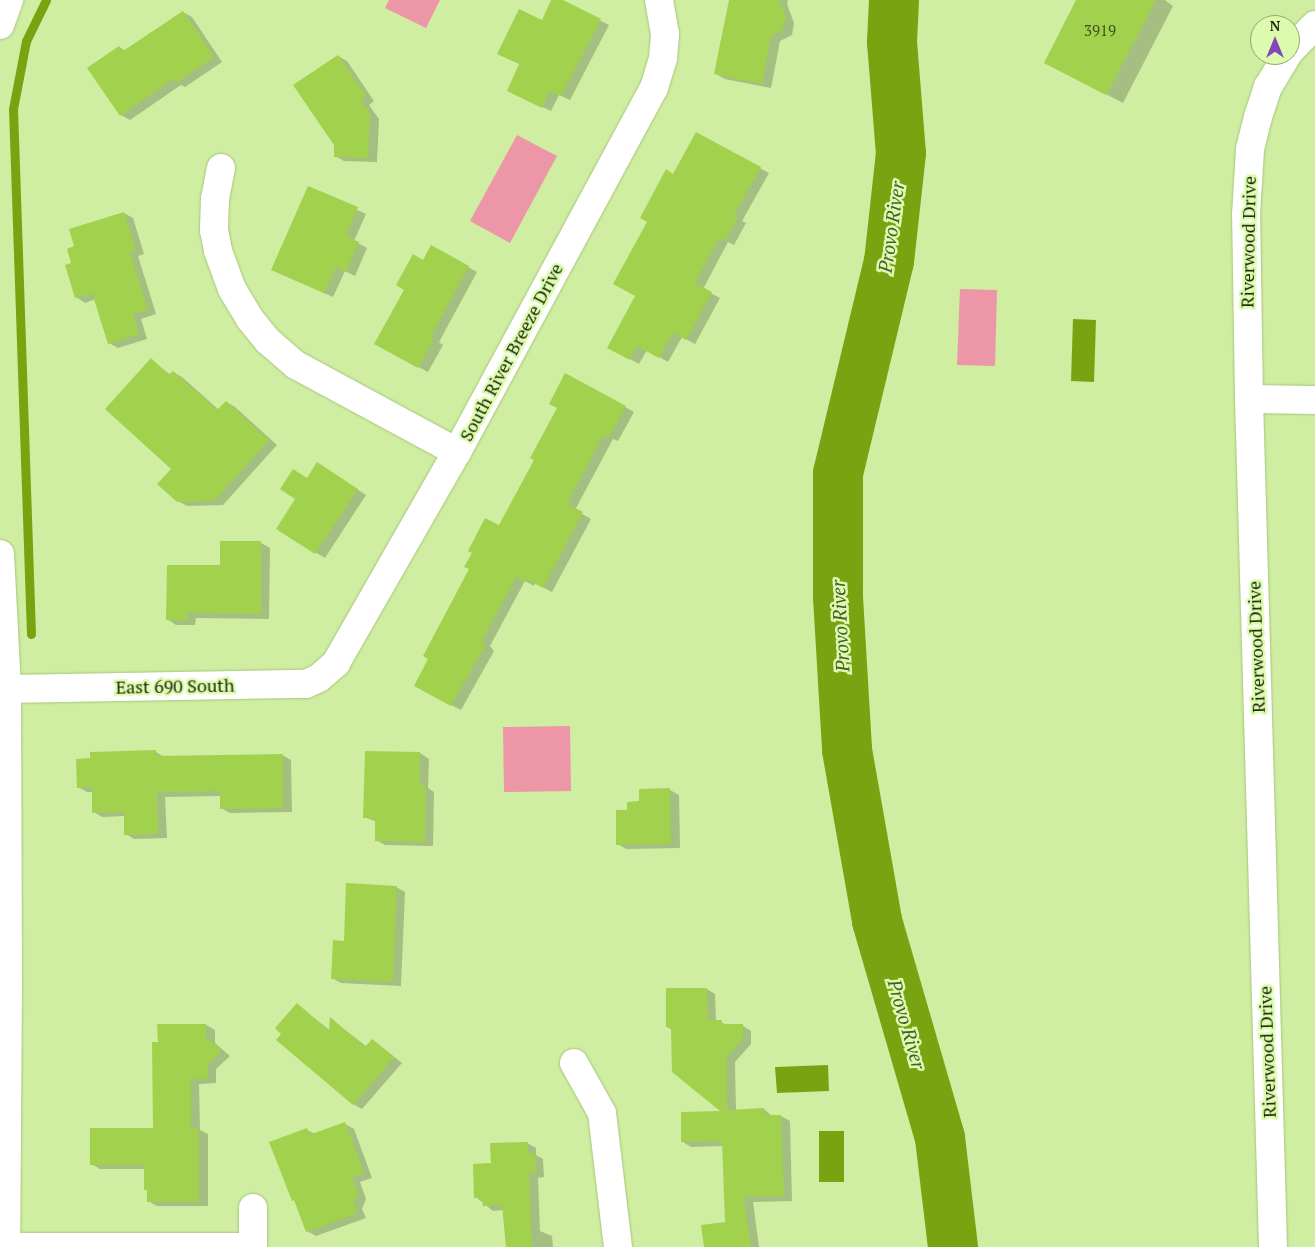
<!DOCTYPE html>
<style>
body{margin:0}
#map{position:relative;width:1315px;height:1247px;overflow:hidden;background:#cfeea2;font-family:"PT Serif",serif}
div>[style]{position:absolute}
[style*='--x']{left:calc(var(--x)*1px);top:calc(var(--y)*1px);width:calc(var(--w)*1px);rotate:calc(var(--a)*1deg)}
.green>*{inset:0;background:#ec96a8}
.water>*{inset:0;background:#79a411}
.shadow>*{inset:0;background:#0003}
.stream>*{height:9px;margin:-4.5px;padding:0 4.5px;transform-origin:4.5px;border-radius:4.5px;background:#79a411}
.river>*{height:50px;margin:-25px;padding:0 25px;transform-origin:25px;border-radius:25px;background:#79a411}
.building>*{inset:0;background:#a2d14e}
.roads{filter:drop-shadow(0 0 1px #a8c57b) drop-shadow(0 0 1px #a8c57b)}
.minor>*{height:28px;margin:-14px;padding:0 14px;transform-origin:14px;border-radius:14px;background:#fff}
span{translate:-50% -50%;white-space:nowrap;text-align:center;line-height:1.15;-webkit-text-stroke:5px #dcfbaf;paint-order:stroke}
.number-label{font-size:15px;color:#3e521b}
.number-label span{-webkit-text-stroke-width:0}
.street-label{font-size:18px;color:#1d280a}
.water-label{font-size:19px;color:#495c2a;font-style:italic}
.north{position:absolute;left:1250px;top:15px;width:50px;height:50px;box-sizing:border-box;background:#dcfbaf;border:1px solid #90a76d;border-radius:50%;rotate:0deg;font-size:14px;font-weight:700;line-height:20px;text-align:center;color:#1d280a}
.north::after{content:'';display:block;margin:auto;width:18px;height:22px;background:#8747bc;clip-path:polygon(50% 0,100% 100%,50% 72%,0 100%)}
</style>
<div id="map">
<div class="green">
<div style="clip-path:polygon(389px 0,440px 0,426px 28px,385px 8px)"></div>
<div style="clip-path:polygon(517px 135px,557px 156px,510px 243px,470px 221px)"></div>
<div style="clip-path:polygon(960px 289px,997px 290px,995px 366px,957px 365px)"></div>
<div style="clip-path:polygon(570px 726px,571px 791px,504px 792px,503px 727px)"></div>
</div>
<div class="water">
<div style="clip-path:polygon(1073px 319px,1096px 320px,1094px 382px,1071px 381px)"></div>
<div style="clip-path:polygon(828px 1065px,829px 1091px,777px 1093px,775px 1067px)"></div>
<div style="clip-path:polygon(819px 1131px,844px 1131px,844px 1182px,819px 1182px)"></div>
</div>
<div class="shadow">
<div style="clip-path:polygon(553px 0,560px 0,609px 25px,570px 100px,559px 95px,551px 111px,517px 95px,542px 22px)"></div>
<div style="clip-path:polygon(730px 0,788px 0,787px 4px,794px 23px,792px 35px,780px 41px,771px 88px,725px 79px,716px 74px)"></div>
<div style="clip-path:polygon(1078px 0,1165px 0,1173px 6px,1123px 103px,1061px 71px)"></div>
<div style="clip-path:polygon(183px 12px,192px 17px,222px 62px,185px 87px,181px 85px,130px 120px,121px 115px,119px 47px,126px 51px)"></div>
<div style="clip-path:polygon(338px 56px,347px 61px,374px 101px,369px 105px,379px 119px,377px 162px,344px 161px,335px 156px)"></div>
<div style="clip-path:polygon(697px 134px,769px 173px,742px 221px,746px 223px,734px 245px,728px 242px,703px 289px,720px 298px,695px 344px,682px 337px,668px 362px,647px 350px,639px 364px,609px 347px,637px 296px,674px 175px)"></div>
<div style="clip-path:polygon(309px 188px,366px 214px,354px 241px,367px 248px,355px 276px,345px 271px,333px 297px,281px 274px)"></div>
<div style="clip-path:polygon(124px 213px,133px 218px,144px 254px,138px 256px,156px 314px,141px 319px,147px 339px,118px 348px,109px 343px,96px 299px,85px 303px,76px 297px,73px 264px,76px 247px)"></div>
<div style="clip-path:polygon(432px 247px,477px 272px,439px 342px,443px 345px,428px 372px,376px 344px)"></div>
<div style="clip-path:polygon(151px 360px,171px 375px,173px 372px,182px 377px,219px 410px,226px 402px,235px 407px,277px 445px,223px 505px,187px 506px,178px 501px)"></div>
<div style="clip-path:polygon(625px 407px,634px 412px,618px 441px,613px 439px,575px 510px,591px 519px,552px 592px,535px 583px,534px 586px,525px 581px,490px 646px,494px 651px,461px 710px,424px 691px,499px 526px)"></div>
<div style="clip-path:polygon(326px 469px,366px 495px,325px 558px,278px 529px,308px 479px)"></div>
<div style="clip-path:polygon(261px 543px,270px 548px,269px 619px,196px 618px,195px 625px,176px 625px,167px 619px,221px 566px)"></div>
<div style="clip-path:polygon(156px 752px,164px 757px,282px 755px,291px 760px,292px 812px,230px 813px,221px 808px,221px 796px,165px 797px,167px 838px,134px 839px,126px 834px,125px 816px,102px 817px,94px 812px,93px 792px,87px 792px,78px 787px)"></div>
<div style="clip-path:polygon(366px 752px,420px 753px,429px 759px,428px 788px,434px 792px,433px 846px,385px 845px,376px 840px,377px 822px,364px 817px)"></div>
<div style="clip-path:polygon(670px 790px,679px 795px,680px 848px,626px 849px,618px 844px,628px 811px,640px 803px)"></div>
<div style="clip-path:polygon(396px 887px,405px 892px,401px 986px,341px 983px,332px 978px,345px 942px)"></div>
<div style="clip-path:polygon(707px 989px,715px 994px,716px 1021px,729px 1025px,742px 1025px,751px 1031px,751px 1044px,735px 1062px,736px 1111px,764px 1109px,772px 1116px,781px 1116px,790px 1121px,792px 1201px,753px 1202px,759px 1247px,705px 1247px,727px 1223px,724px 1146px,691px 1147px,683px 1142px,723px 1112px,672px 1030px,667px 1027px)"></div>
<div style="clip-path:polygon(297px 1005px,331px 1031px,331px 1019px,367px 1047px,373px 1040px,402px 1063px,362px 1109px,353px 1104px,283px 1034px)"></div>
<div style="clip-path:polygon(206px 1025px,215px 1030px,215px 1043px,230px 1056px,216px 1069px,216px 1083px,199px 1084px,200px 1130px,208px 1134px,208px 1206px,157px 1206px,148px 1201px,148px 1191px,145px 1189px,145px 1169px,100px 1169px,92px 1164px,154px 1129px,159px 1043px)"></div>
<div style="clip-path:polygon(345px 1124px,354px 1129px,372px 1178px,360px 1182px,366px 1199px,362px 1209px,366px 1218px,316px 1236px,307px 1231px,297px 1202px,293px 1200px,307px 1130px,315px 1134px)"></div>
<div style="clip-path:polygon(527px 1143px,536px 1148px,536px 1155px,543px 1159px,544px 1177px,538px 1178px,540px 1231px,552px 1236px,553px 1247px,507px 1247px,504px 1210px,493px 1211px,476px 1197px,492px 1164px)"></div>
</div>
<div class="stream">
<div style="--x:31;--y:634;--w:525;--a:-91.96"></div>
<div style="--x:13;--y:109;--w:69;--a:-79.2"></div>
<div style="--x:26;--y:41;--w:46;--a:-64"></div>
</div>
<div class="river">
<div style="--x:894;--y:0;--w:42;--a:92.7"></div>
<div style="--x:892;--y:42;--w:111;--a:85.4"></div>
<div style="--x:901;--y:153;--w:109;--a:96.3"></div>
<div style="--x:889;--y:261;--w:219;--a:103.5"></div>
<div style="--x:838;--y:474;--w:123;--a:90"></div>
<div style="--x:838;--y:597;--w:153;--a:86.6"></div>
<div style="--x:847;--y:750;--w:174;--a:80"></div>
<div style="--x:877;--y:921;--w:226;--a:73.8"></div>
<div style="--x:940;--y:1138;--w:110;--a:83.2"></div>
</div>
<div class="building">
<div style="clip-path:polygon(551px 0,563px 0,601px 19px,561px 96px,550px 91px,542px 108px,507px 91px,519px 64px,497px 54px,519px 9px,542px 20px)"></div>
<div style="clip-path:polygon(729px 0,779px 0,786px 17px,783px 30px,771px 36px,762px 84px,714px 74px)"></div>
<div style="clip-path:polygon(1076px 0,1156px 0,1106px 95px,1044px 63px)"></div>
<div style="clip-path:polygon(183px 11px,214px 57px,176px 83px,173px 79px,120px 116px,87px 68px,119px 46px,123px 51px)"></div>
<div style="clip-path:polygon(338px 55px,366px 96px,361px 99px,370px 113px,368px 158px,334px 157px,334px 145px,293px 85px)"></div>
<div style="clip-path:polygon(696px 132px,761px 167px,734px 215px,738px 217px,725px 241px,719px 238px,695px 283px,712px 292px,686px 340px,673px 333px,659px 358px,637px 346px,630px 360px,607px 348px,635px 296px,613px 284px,647px 222px,640px 218px,666px 169px,673px 174px)"></div>
<div style="clip-path:polygon(308px 186px,358px 207px,346px 236px,359px 242px,346px 272px,336px 267px,324px 293px,271px 270px)"></div>
<div style="clip-path:polygon(124px 212px,136px 250px,130px 252px,148px 310px,133px 314px,139px 334px,108px 344px,92px 293px,75px 298px,65px 265px,71px 263px,67px 249px,74px 246px,69px 229px)"></div>
<div style="clip-path:polygon(431px 245px,469px 266px,431px 336px,434px 339px,418px 368px,374px 344px,404px 290px,396px 285px,413px 254px,423px 260px)"></div>
<div style="clip-path:polygon(151px 358px,169px 375px,173px 371px,217px 410px,226px 401px,269px 440px,214px 501px,177px 502px,157px 484px,171px 469px,105px 409px)"></div>
<div style="clip-path:polygon(565px 373px,626px 406px,609px 437px,603px 435px,567px 504px,583px 512px,543px 588px,526px 579px,525px 582px,516px 577px,482px 640px,485px 646px,451px 706px,414px 686px,428px 659px,423px 656px,469px 569px,464px 567px,472px 553px,468px 551px,485px 518px,499px 525px,534px 460px,530px 458px,557px 408px,549px 404px)"></div>
<div style="clip-path:polygon(317px 462px,358px 489px,315px 554px,276px 529px,295px 499px,280px 489px,293px 469px,307px 478px)"></div>
<div style="clip-path:polygon(220px 541px,261px 541px,261px 614px,187px 613px,187px 621px,166px 620px,167px 565px,220px 565px)"></div>
<div style="clip-path:polygon(156px 750px,156px 756px,283px 754px,283px 808px,220px 809px,220px 791px,157px 792px,158px 834px,124px 835px,124px 812px,92px 813px,92px 787px,77px 788px,76px 759px,90px 758px,90px 752px)"></div>
<div style="clip-path:polygon(365px 751px,420px 752px,420px 785px,426px 785px,425px 842px,375px 841px,375px 818px,363px 818px)"></div>
<div style="clip-path:polygon(670px 788px,671px 844px,616px 845px,616px 810px,627px 810px,627px 802px,639px 801px,639px 789px)"></div>
<div style="clip-path:polygon(346px 883px,397px 886px,393px 982px,331px 979px,333px 940px,344px 941px)"></div>
<div style="clip-path:polygon(666px 988px,707px 988px,708px 1020px,722px 1020px,722px 1024px,743px 1024px,743px 1039px,727px 1057px,727px 1110px,764px 1108px,764px 1115px,781px 1115px,784px 1196px,744px 1197px,751px 1247px,704px 1247px,701px 1225px,725px 1222px,722px 1141px,681px 1142px,681px 1112px,720px 1111px,672px 1072px,671px 1027px,666px 1027px)"></div>
<div style="clip-path:polygon(297px 1003px,329px 1031px,330px 1017px,365px 1047px,372px 1039px,394px 1057px,353px 1105px,276px 1040px,281px 1034px,275px 1028px)"></div>
<div style="clip-path:polygon(157px 1024px,206px 1024px,206px 1037px,222px 1051px,208px 1064px,208px 1079px,191px 1079px,191px 1128px,199px 1128px,199px 1202px,147px 1202px,147px 1190px,144px 1190px,144px 1165px,90px 1165px,90px 1128px,153px 1128px,152px 1042px,158px 1042px)"></div>
<div style="clip-path:polygon(345px 1122px,364px 1173px,352px 1178px,358px 1193px,354px 1203px,358px 1213px,306px 1232px,294px 1200px,292px 1201px,269px 1142px,307px 1128px,309px 1135px)"></div>
<div style="clip-path:polygon(528px 1142px,528px 1153px,535px 1153px,536px 1173px,529px 1173px,532px 1247px,506px 1247px,502px 1205px,483px 1206px,482px 1198px,474px 1198px,473px 1164px,491px 1163px,490px 1143px)"></div>
</div>
<div class="roads">
<div class="minor">
<div style="--x:0;--y:25;--w:27;--a:-70"></div>
<div style="--x:1290;--y:51;--w:36;--a:-46"></div>
<div style="--x:221;--y:168;--w:32;--a:101"></div>
<div style="--x:215;--y:199;--w:31;--a:92"></div>
<div style="--x:214;--y:230;--w:21;--a:79"></div>
<div style="--x:218;--y:251;--w:40;--a:69.8"></div>
<div style="--x:232;--y:289;--w:35;--a:59"></div>
<div style="--x:250;--y:319;--w:28;--a:51"></div>
<div style="--x:268;--y:341;--w:37;--a:41"></div>
<div style="--x:296;--y:365;--w:183;--a:28.4"></div>
<div style="--x:1249;--y:399;--w:66;--a:0.9"></div>
<div style="--x:0;--y:554;--w:135;--a:87"></div>
<div style="--x:7;--y:689;--w:297;--a:89.8"></div>
<div style="--x:8;--y:986;--w:261;--a:90.4"></div>
<div style="--x:7;--y:689;--w:299;--a:-1"></div>
<div style="--x:306;--y:684;--w:14;--a:-25"></div>
<div style="--x:319;--y:678;--w:23;--a:-41"></div>
<div style="--x:336;--y:663;--w:243;--a:-60.2"></div>
<div style="--x:457;--y:452;--w:414;--a:-61.6"></div>
<div style="--x:654;--y:88;--w:31;--a:-73"></div>
<div style="--x:663;--y:58;--w:24;--a:-85"></div>
<div style="--x:665;--y:34;--w:35;--a:-100"></div>
<div style="--x:574;--y:1063;--w:57;--a:60.8"></div>
<div style="--x:602;--y:1113;--w:135;--a:83.2"></div>
<div style="--x:6;--y:1247;--w:247;--a:0"></div>
<div style="--x:253;--y:1247;--w:39;--a:-90"></div>
<div style="--x:1273;--y:1247;--w:848;--a:-91.62"></div>
<div style="--x:1249;--y:399;--w:184;--a:-90.9"></div>
<div style="--x:1246;--y:215;--w:66;--a:-86.5"></div>
<div style="--x:1250;--y:149;--w:33;--a:-76"></div>
<div style="--x:1258;--y:117;--w:32;--a:-72"></div>
<div style="--x:1268;--y:87;--w:37;--a:-59"></div>
</div>
</div>
<div class="number-label">
<span style="left:1100px;top:31px">3919</span>
</div>
<div class="street-label">
<span style="left:1248px;top:242px;rotate:-89deg">Riverwood Drive</span>
<span style="left:511px;top:352px;rotate:-62deg">South River Breeze Drive</span>
<span style="left:1256px;top:647px;rotate:-92deg">Riverwood Drive</span>
<span style="left:175px;top:686px;rotate:-1deg">East 690 South</span>
<span style="left:1267px;top:1052px;rotate:-92deg">Riverwood Drive</span>
</div>
<div class="water-label">
<span style="left:891px;top:227px;rotate:-82deg">Provo River</span>
<span style="left:840px;top:626px;rotate:-93deg">Provo River</span>
<span style="left:907px;top:1024px;rotate:74deg">Provo River</span>
</div>
<div class="north">N</div>
</div>
